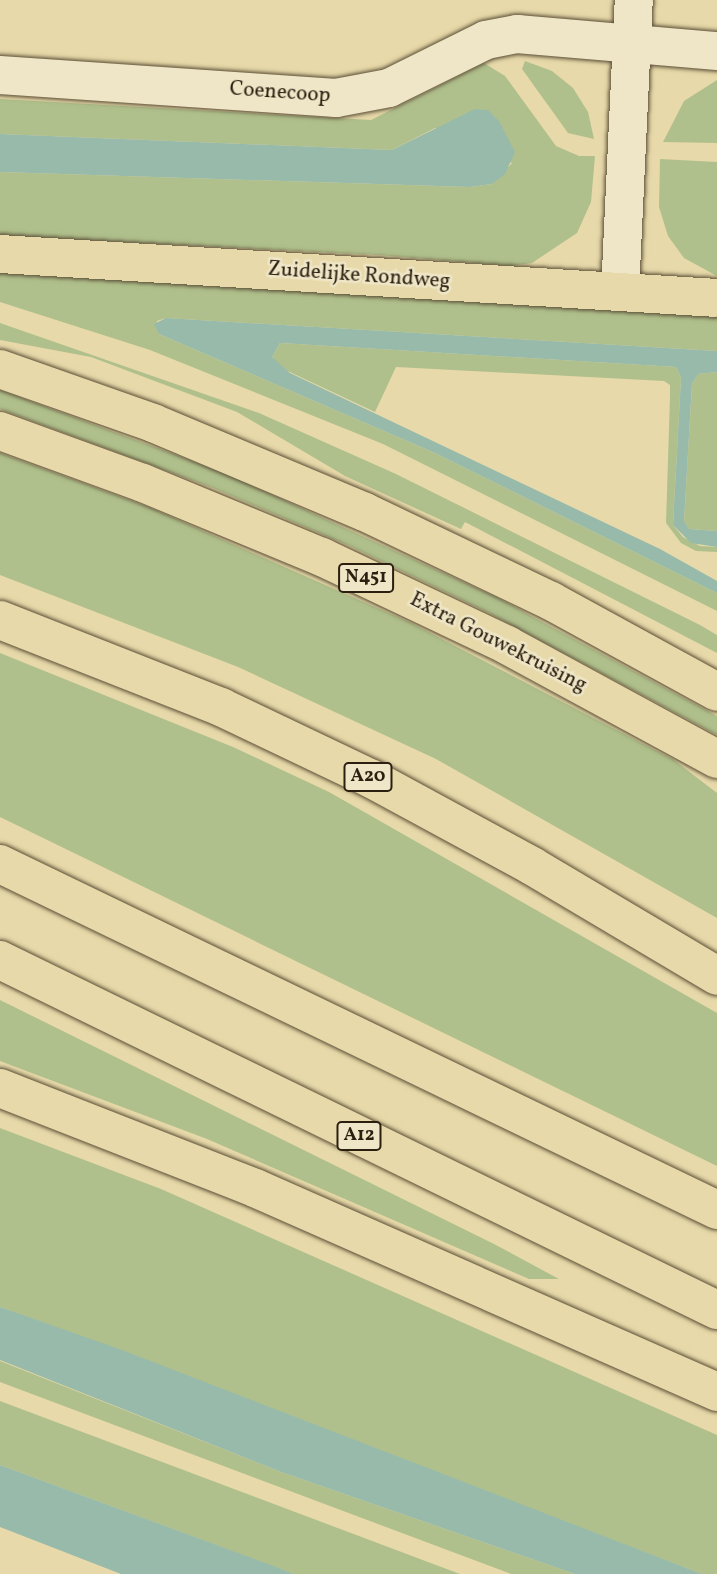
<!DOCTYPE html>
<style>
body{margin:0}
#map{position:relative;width:717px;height:1574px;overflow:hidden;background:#e7d9a9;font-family:Vollkorn,serif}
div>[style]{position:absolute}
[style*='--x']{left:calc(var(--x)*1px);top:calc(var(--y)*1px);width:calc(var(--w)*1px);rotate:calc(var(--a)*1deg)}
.green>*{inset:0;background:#b0c08c}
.water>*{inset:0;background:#97baaa}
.roads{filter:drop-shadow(0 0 2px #5a4e36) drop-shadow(0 0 2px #5a4e36)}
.minor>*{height:38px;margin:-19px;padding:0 19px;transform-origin:19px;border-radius:19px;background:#efe6c7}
.major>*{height:38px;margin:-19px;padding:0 19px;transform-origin:19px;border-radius:19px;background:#e7d9a9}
.highway>*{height:38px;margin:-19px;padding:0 19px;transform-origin:19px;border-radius:19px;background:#e7d9a9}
span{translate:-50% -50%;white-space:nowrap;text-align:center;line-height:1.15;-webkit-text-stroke:5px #efe6c7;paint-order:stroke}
.shield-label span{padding:2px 5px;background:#efe6c7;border:2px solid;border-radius:5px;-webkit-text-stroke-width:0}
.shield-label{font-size:19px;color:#2b1f10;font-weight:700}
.street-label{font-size:21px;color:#2b1f10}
</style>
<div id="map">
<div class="green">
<div style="clip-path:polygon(525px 61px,552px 71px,573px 88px,588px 112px,594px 139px,568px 133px,522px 69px)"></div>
<div style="clip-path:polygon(484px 63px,505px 76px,556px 146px,579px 156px,595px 156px,591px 202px,577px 233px,532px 263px,511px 266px,379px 255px,0 236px,0 172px,470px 187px,492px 184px,512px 163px,435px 128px,392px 150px,0 134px,0 99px,371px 120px)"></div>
<div style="clip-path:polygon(717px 80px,717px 143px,663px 142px,684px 101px)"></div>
<div style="clip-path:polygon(660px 159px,717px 162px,717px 276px,684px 258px,668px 236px,659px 207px)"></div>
<div style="clip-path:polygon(0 272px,717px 315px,717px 351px,166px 318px,157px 321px,159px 334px,435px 453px,717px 593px,717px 611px,383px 444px,150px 350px,0 302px)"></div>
<div style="clip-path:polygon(0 323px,259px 413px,396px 474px,700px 625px,717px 635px,717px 653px,465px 522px,461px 529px,345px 476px,237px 412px,91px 357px,0 340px)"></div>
<div style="clip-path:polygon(280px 343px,676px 367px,681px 377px,673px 525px,683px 537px,700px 546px,717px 547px,717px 552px,696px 551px,681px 543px,666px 523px,670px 397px,670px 385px,664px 381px,396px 367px,375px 412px,277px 366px,272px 357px)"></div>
<div style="clip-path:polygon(717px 372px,717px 531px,689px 529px,684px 521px,692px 384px,698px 374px)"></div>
<div style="clip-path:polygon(0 390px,222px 472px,498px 598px,717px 716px,717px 735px,489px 613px,350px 546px,213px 488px,0 409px)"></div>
<div style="clip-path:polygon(0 453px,151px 508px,409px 622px,674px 760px,717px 793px,717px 918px,436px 759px,238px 667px,0 575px)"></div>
<div style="clip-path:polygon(0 653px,233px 747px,329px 792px,717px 1013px,717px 1166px,0 817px)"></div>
<div style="clip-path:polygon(0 1000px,494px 1244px,559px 1279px,529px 1279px,207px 1139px,0 1061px)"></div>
<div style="clip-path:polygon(0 1128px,161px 1189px,717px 1435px,717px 1574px,702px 1574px,0 1307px)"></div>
<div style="clip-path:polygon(0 1361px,281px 1472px,575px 1574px,511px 1574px,0 1382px)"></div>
<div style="clip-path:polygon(0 1401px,460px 1574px,294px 1574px,0 1465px)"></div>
</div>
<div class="water">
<div style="clip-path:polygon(475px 109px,488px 110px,499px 121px,515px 152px,505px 174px,492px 184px,470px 187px,0 172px,0 134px,392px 150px)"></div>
<div style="clip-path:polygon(166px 318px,717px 351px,717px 372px,698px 374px,692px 384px,684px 521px,689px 529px,717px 531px,717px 547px,691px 543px,673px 525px,681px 377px,676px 367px,280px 343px,272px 357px,290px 373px,660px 549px,717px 581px,717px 593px,435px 453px,159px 334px,154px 324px)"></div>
<div style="clip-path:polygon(0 1307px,122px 1350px,702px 1574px,575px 1574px,281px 1472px,0 1360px)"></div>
<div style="clip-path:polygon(0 1465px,276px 1567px,294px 1574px,121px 1574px,0 1527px)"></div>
</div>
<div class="roads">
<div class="minor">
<div style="--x:0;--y:75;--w:337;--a:3.9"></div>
<div style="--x:336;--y:98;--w:54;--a:-10.7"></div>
<div style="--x:389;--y:88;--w:108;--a:-26.3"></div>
<div style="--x:486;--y:40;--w:32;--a:-11"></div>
<div style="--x:517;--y:34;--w:201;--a:4.9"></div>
<div style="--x:620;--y:292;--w:292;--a:-87.3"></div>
</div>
<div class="major">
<div style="--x:0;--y:254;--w:718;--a:3.51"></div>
<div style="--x:0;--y:369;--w:162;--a:19.4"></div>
<div style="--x:153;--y:423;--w:230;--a:22.8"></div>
<div style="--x:365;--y:512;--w:206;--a:25.6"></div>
<div style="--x:551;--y:601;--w:189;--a:28.7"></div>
<div style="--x:0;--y:431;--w:152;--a:20"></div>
<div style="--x:143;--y:483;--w:194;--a:22.5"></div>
<div style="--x:322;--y:557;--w:205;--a:25.4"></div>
<div style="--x:507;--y:645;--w:239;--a:28.5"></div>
</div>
<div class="highway">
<div style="--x:0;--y:620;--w:238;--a:21.5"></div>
<div style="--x:221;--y:707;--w:167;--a:25.5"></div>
<div style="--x:372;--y:779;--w:182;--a:28.5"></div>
<div style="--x:532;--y:866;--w:215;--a:30.7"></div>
<div style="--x:0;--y:864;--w:796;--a:25.76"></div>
<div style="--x:0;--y:960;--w:798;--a:26.02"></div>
<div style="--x:0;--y:1088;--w:274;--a:21.4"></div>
<div style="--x:255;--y:1188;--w:505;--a:23.82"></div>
</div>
</div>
<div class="shield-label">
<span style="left:366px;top:578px">N451</span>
<span style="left:368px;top:777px">A20</span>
<span style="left:359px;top:1136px">A12</span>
</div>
<div class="street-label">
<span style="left:280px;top:93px;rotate:4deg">Coenecoop</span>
<span style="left:359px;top:276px;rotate:4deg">Zuidelijke Rondweg</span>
<span style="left:498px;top:643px;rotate:27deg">Extra Gouwekruising</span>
</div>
</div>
